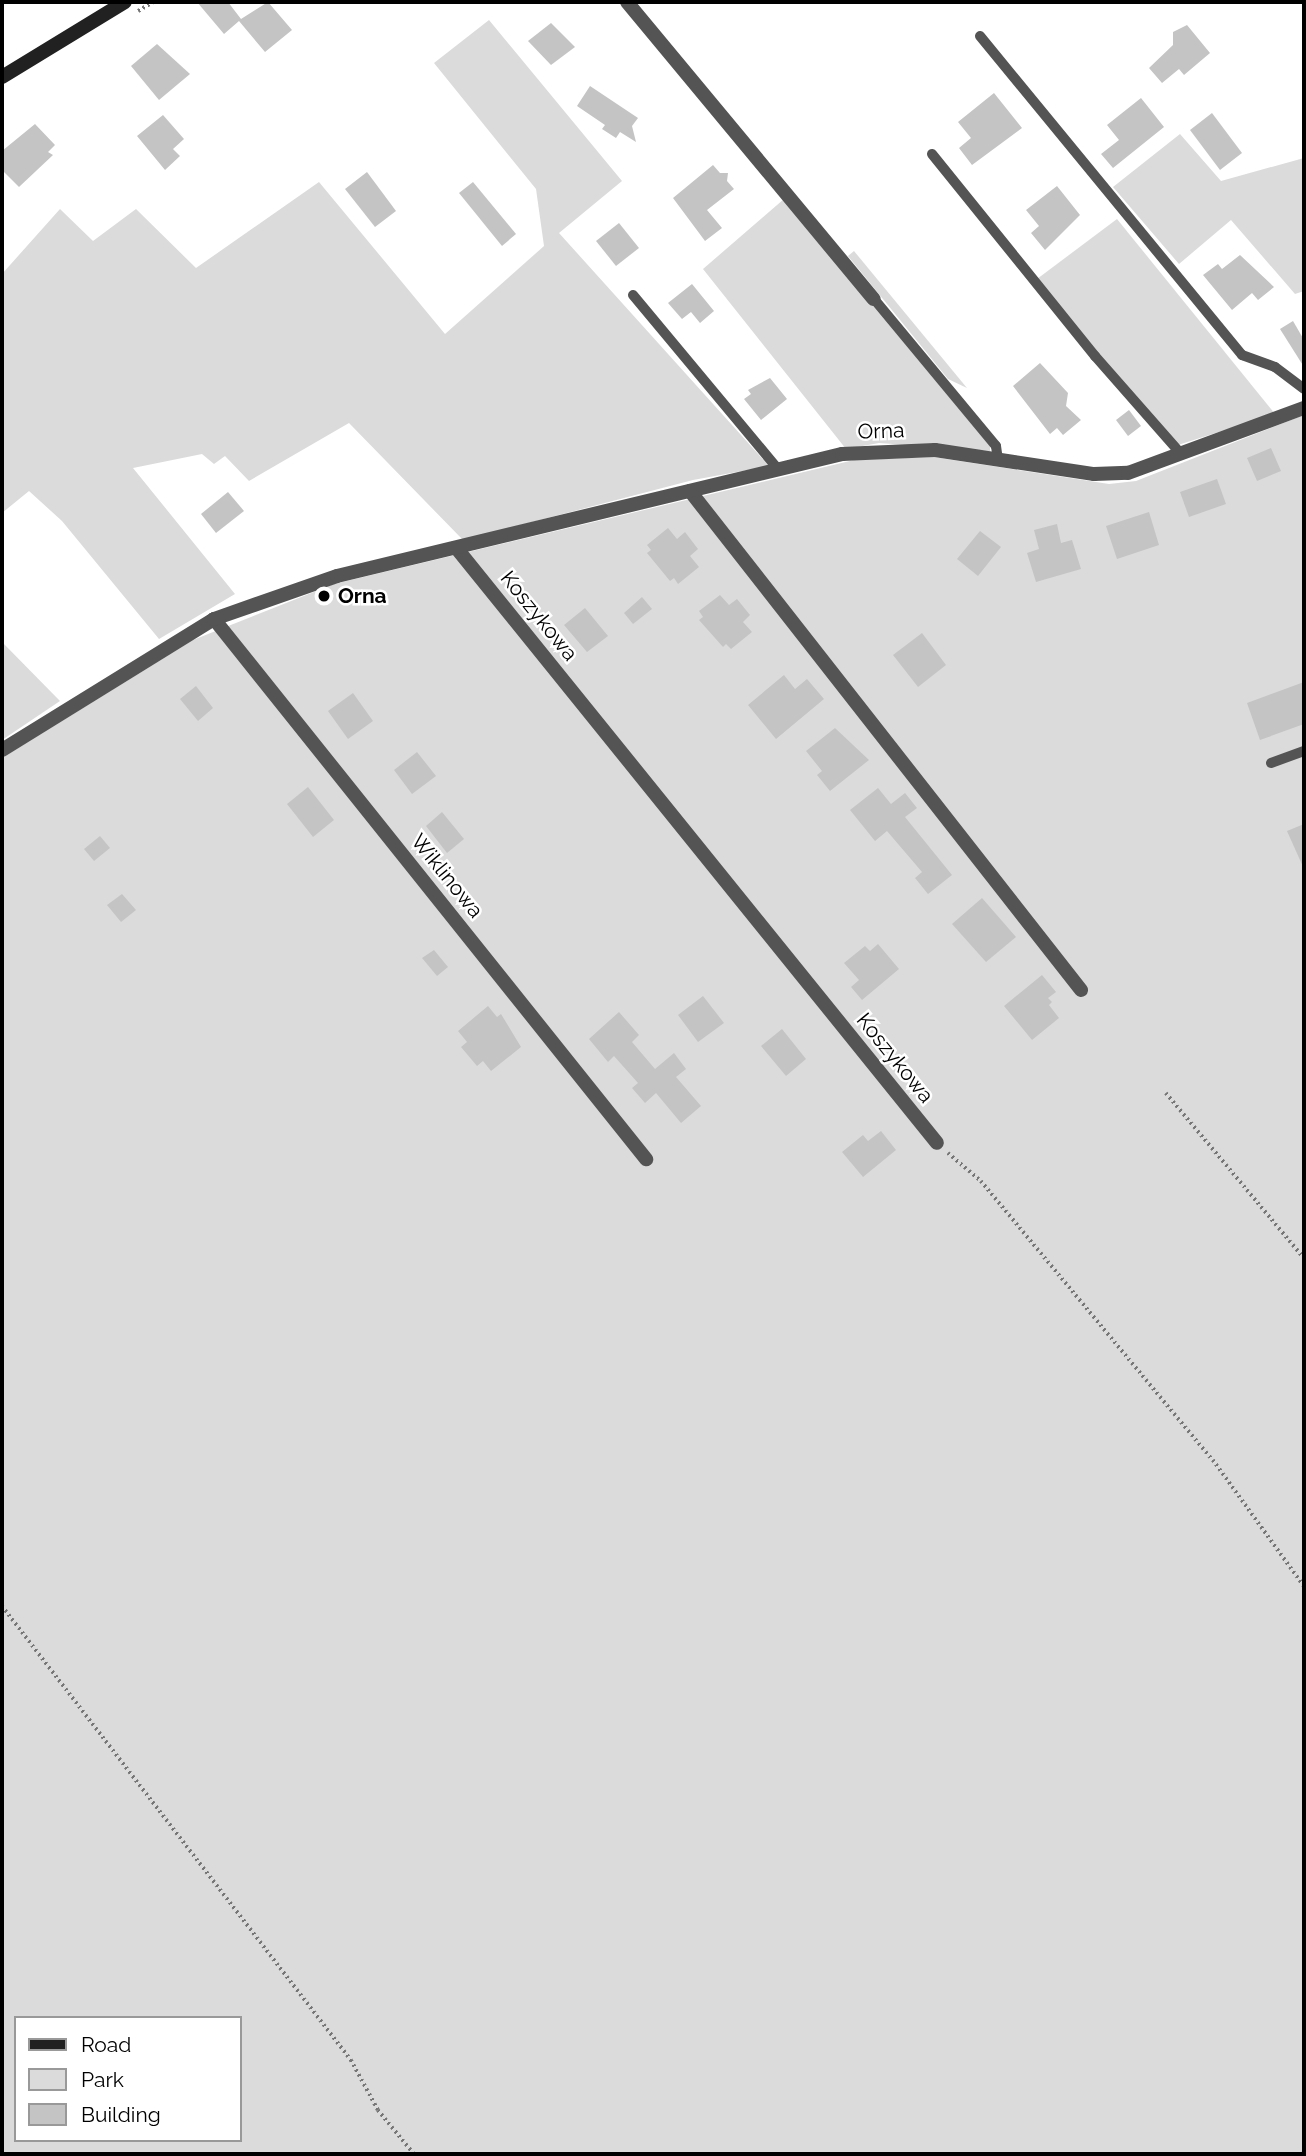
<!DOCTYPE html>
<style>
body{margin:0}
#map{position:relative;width:1306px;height:2156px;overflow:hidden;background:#fff;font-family:Raleway,sans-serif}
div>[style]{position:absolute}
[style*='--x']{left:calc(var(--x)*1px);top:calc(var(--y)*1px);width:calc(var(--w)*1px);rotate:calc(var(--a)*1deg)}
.green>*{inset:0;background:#dbdbdb}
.building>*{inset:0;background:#c4c4c4}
.path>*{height:3.5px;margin-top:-1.75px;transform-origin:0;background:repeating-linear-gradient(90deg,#767676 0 2px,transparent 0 5.5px)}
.lane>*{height:10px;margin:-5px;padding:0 5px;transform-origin:5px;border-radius:5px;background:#545454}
.street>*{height:14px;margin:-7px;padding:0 7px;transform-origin:7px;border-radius:7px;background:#545454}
.secondary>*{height:14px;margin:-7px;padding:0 7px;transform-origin:7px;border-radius:7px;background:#212121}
.dots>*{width:19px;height:19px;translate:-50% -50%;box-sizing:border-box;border:4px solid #fff;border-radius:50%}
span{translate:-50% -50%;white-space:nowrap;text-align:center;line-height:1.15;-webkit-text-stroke:5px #fff;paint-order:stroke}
.street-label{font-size:21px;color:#000}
.poi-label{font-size:21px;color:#000;font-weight:700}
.left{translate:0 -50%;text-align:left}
.frame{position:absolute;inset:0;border:4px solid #000;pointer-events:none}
.legend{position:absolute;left:14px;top:2016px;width:228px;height:126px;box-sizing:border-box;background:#fff;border:2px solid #999;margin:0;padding:9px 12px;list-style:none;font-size:21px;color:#000}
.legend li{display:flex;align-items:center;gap:14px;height:35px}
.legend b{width:35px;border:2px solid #999}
</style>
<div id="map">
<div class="green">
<div style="clip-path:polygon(489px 20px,622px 181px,559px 233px,769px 466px,693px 480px,463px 540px,349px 423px,249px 481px,225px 456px,214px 464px,202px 454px,133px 468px,235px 594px,159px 639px,62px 521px,29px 491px,2px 513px,2px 274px,60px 209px,93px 241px,136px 209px,196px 268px,319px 182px,445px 334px,544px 246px,536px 189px,434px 63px)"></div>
<div style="clip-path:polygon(1180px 134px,1221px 181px,1304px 158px,1304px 291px,1295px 294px,1231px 220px,1179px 264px,1113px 187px)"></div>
<div style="clip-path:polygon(784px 199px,990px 446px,990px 451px,879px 443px,846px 449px,703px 269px)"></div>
<div style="clip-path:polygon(1117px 219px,1275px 414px,1178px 445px,1097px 354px,1037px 279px)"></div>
<div style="clip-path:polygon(854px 251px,967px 388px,948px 379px,848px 256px)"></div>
<div style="clip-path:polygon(evenodd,1304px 415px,1304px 2154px,2px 2154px,2px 758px,193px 640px,334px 584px,854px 460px,933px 457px,1109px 484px,1136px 481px,1304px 415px,16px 2018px,240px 2018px,240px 2140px,16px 2140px,16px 2018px)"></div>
<div style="clip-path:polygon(2px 642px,60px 701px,2px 740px)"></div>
</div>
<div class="building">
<div style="clip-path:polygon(197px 2px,228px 2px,241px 19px,268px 2px,292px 30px,265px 52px,239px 21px,224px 34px)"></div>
<div style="clip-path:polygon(551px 23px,575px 47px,551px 65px,528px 41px)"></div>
<div style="clip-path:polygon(1187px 25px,1210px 53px,1184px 75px,1179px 69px,1162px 83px,1149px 68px,1173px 45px,1173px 32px)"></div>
<div style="clip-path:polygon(157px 44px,190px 74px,159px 100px,131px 66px)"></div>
<div style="clip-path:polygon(590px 86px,638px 118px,632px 126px,636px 142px,620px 132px,616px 138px,602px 129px,605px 125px,577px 106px)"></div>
<div style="clip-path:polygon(994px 93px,1022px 128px,972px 165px,959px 148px,971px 138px,958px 122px)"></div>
<div style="clip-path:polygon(1141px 98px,1164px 127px,1113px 168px,1101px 154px,1119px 140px,1107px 125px)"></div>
<div style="clip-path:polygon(1212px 113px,1242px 153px,1220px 170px,1190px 130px)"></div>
<div style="clip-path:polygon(163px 115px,184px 139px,173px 149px,180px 156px,165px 170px,137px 136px)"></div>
<div style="clip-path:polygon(35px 124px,55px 145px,48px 152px,53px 155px,19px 187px,2px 170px,2px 151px)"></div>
<div style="clip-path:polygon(713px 165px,720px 173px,728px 173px,727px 181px,734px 189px,707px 210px,722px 228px,705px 241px,673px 198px)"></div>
<div style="clip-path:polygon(367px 172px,396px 211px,375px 227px,345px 189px)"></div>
<div style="clip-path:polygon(473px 182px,516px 234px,502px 246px,459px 193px)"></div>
<div style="clip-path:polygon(1057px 186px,1080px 215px,1045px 250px,1031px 233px,1039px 226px,1026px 210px)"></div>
<div style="clip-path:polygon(619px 223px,639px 248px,616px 266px,596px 241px)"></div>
<div style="clip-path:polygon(1240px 255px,1274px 287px,1258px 300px,1252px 293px,1232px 310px,1203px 275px,1218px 264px,1222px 269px)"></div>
<div style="clip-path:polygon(692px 284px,714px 311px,700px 323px,691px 312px,682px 319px,668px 303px)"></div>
<div style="clip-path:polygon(1293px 321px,1304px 340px,1304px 367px,1280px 329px)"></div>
<div style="clip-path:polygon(1040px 363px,1068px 393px,1066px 406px,1081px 420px,1063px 435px,1057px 428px,1050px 434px,1013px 386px)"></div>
<div style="clip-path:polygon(770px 378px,787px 399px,761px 420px,744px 399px,751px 394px,748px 390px)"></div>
<div style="clip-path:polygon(1129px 410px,1141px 426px,1128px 436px,1116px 420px)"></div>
<div style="clip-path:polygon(1271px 448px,1281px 471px,1257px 481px,1247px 458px)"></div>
<div style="clip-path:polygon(1217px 479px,1226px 504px,1189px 517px,1180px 492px)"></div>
<div style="clip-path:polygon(228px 492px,244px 511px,216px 533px,201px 514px)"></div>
<div style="clip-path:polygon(1149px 512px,1159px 545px,1117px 559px,1106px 526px)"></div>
<div style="clip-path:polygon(1057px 524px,1061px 543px,1072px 540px,1081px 569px,1036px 582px,1027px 553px,1039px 549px,1034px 530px)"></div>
<div style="clip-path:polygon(668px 528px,677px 539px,685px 532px,698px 549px,690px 556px,699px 567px,678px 584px,674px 578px,670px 581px,647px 553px,651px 550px,647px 545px)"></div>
<div style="clip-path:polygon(980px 531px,1001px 547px,978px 576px,957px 559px)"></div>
<div style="clip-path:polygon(720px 595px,729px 605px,737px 599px,750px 615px,743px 622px,752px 632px,731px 649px,726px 644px,723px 647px,699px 620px,703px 617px,699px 611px)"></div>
<div style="clip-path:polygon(642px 597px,652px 609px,633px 624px,624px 613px)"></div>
<div style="clip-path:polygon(585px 608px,608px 636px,587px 652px,564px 625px)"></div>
<div style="clip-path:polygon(922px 633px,946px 665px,918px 687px,893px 655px)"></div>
<div style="clip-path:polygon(784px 675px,795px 689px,807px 679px,824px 699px,776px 739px,748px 705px)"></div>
<div style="clip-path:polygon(1304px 682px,1304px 724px,1260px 740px,1247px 703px)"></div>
<div style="clip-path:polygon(196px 686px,213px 708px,198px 721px,180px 699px)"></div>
<div style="clip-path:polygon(353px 693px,373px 721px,348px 739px,328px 711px)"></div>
<div style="clip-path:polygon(835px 728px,869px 760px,830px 791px,817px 775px,822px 771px,806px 751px)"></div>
<div style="clip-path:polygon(417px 752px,436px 776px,412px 794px,394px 770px)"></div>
<div style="clip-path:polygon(308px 787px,334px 820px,313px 837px,287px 804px)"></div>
<div style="clip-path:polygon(878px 788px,891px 804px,905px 793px,917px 808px,905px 817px,952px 875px,928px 894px,915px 878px,922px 872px,887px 831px,875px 841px,850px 810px)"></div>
<div style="clip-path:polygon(442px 812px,464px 839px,447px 853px,426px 826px)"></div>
<div style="clip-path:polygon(1304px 824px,1304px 869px,1287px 831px)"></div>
<div style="clip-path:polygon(100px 836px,110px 848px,94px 861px,84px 849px)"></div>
<div style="clip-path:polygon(122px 894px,136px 910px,121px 922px,107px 905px)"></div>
<div style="clip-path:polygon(982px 898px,1016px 937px,986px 962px,952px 924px)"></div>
<div style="clip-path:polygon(878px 944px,899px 969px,862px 1000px,851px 987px,859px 980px,844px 963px,865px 946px,870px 951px)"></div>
<div style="clip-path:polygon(434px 950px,448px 967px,437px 976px,422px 958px)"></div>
<div style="clip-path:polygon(1042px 975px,1056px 992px,1048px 998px,1052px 1002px,1049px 1005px,1059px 1018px,1032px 1040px,1004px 1006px)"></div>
<div style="clip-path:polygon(703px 996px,724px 1023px,698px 1042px,678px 1015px)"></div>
<div style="clip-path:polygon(488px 1006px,497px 1017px,501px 1014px,521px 1047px,491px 1071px,483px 1061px,477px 1066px,461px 1047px,467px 1042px,458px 1031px)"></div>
<div style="clip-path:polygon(619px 1012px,639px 1035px,632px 1042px,655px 1069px,674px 1053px,686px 1069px,676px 1077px,701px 1106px,681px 1123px,656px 1093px,645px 1103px,632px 1088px,638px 1083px,614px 1056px,608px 1062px,589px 1039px)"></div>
<div style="clip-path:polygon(782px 1029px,806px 1059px,786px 1076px,761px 1046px)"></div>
<div style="clip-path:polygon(881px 1131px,896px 1150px,863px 1177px,842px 1152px,863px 1135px,868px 1141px)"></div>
</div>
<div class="path">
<div style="--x:138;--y:11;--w:17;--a:-31"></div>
<div style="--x:1166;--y:1093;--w:215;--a:50.1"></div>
<div style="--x:948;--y:1153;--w:43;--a:40.3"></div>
<div style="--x:981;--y:1181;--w:363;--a:50.3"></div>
<div style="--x:1213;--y:1460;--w:155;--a:54.2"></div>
<div style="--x:2;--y:1606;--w:573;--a:52.45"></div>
<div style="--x:351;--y:2060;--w:57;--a:61.6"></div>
<div style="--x:378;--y:2110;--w:57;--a:50.7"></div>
<div style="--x:1303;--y:2154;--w:3;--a:-72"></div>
</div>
<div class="lane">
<div style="--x:980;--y:36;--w:413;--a:50.6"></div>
<div style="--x:1242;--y:355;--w:35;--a:20"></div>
<div style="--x:1275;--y:367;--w:36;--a:37"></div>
<div style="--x:932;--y:154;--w:260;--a:51.1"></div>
<div style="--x:1095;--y:356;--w:130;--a:48.7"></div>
<div style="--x:633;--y:295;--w:226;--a:50.2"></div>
<div style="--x:874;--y:299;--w:191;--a:50.3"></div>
<div style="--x:996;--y:446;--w:14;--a:82"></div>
<div style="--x:1271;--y:763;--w:35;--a:-20"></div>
</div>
<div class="street">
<div style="--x:627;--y:2;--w:386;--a:50.3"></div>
<div style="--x:690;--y:491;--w:634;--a:51.92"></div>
<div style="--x:458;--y:550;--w:762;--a:51.07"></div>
<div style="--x:214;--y:619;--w:692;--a:51.34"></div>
<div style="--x:2;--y:750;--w:249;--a:-31.7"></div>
<div style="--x:214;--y:619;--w:130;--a:-19.3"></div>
<div style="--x:337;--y:576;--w:520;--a:-13.58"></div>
<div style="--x:842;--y:454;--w:93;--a:-2.5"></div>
<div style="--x:935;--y:450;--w:161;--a:8.6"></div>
<div style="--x:1094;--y:474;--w:34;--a:-2"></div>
<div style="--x:1128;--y:473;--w:188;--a:-20.3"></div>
</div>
<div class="secondary">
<div style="--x:2;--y:77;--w:144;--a:-31.4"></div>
</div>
<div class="dots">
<div style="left:324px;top:596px;background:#000"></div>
</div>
<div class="street-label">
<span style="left:881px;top:431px;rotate:-2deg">Orna</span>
<span style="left:539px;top:616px;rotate:51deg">Koszykowa</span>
<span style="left:447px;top:876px;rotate:51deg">Wiklinowa</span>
<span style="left:895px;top:1058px;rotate:51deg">Koszykowa</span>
</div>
<div class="poi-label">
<span class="left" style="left:338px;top:596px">Orna</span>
</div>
<div class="frame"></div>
<ul class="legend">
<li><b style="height:9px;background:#212121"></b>Road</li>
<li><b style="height:19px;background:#dbdbdb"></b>Park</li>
<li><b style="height:19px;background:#c4c4c4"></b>Building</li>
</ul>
</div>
